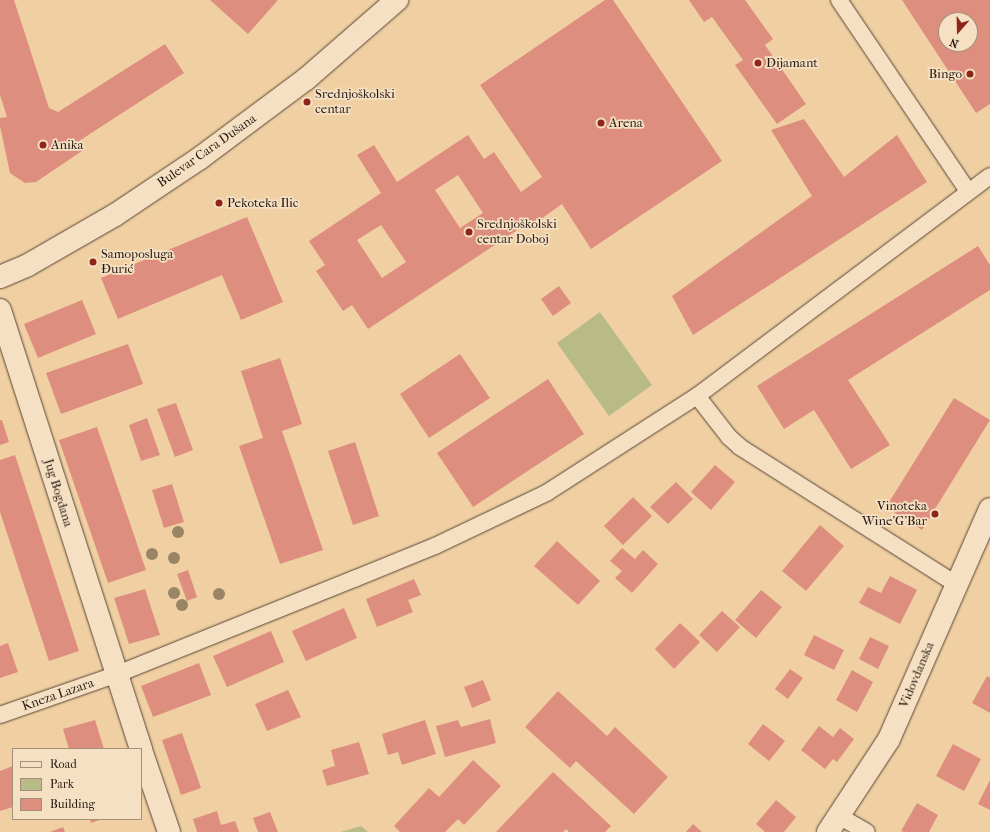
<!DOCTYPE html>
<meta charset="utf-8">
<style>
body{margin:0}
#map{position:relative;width:990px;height:832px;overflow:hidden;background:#f0d0a3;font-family:"IM FELL French Canon",serif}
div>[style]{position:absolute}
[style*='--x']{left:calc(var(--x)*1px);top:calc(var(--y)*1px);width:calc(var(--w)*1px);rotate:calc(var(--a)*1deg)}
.green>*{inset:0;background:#b8bb86}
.building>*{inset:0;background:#de8e7e}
.roads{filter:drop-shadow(0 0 1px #584535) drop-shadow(0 0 1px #584535)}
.street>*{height:16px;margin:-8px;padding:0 8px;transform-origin:8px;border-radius:8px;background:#f5e0c3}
.secondary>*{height:22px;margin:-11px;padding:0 11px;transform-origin:11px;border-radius:11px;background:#f5e0c3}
.trees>*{width:12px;height:12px;margin:-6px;border-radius:50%;background:#998565}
.dots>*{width:11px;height:11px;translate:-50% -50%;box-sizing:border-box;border:2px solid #f5e0c3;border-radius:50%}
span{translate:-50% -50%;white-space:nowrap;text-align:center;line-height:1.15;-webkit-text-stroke:3.5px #f5e0c3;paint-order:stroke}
.poi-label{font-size:13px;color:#261710}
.left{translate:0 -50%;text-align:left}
.right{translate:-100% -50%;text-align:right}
.street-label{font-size:13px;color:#261710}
.legend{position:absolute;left:12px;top:748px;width:130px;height:72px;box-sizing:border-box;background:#f5e0c3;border:1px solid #a2907b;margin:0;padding:5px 7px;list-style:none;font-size:12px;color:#261710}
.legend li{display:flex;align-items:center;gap:8px;height:20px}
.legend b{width:20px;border:1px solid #a2907b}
.north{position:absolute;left:938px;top:12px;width:40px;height:40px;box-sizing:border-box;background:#f5e0c3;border:1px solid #a2907b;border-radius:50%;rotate:200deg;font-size:11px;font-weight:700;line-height:16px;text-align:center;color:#261710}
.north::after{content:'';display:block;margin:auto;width:14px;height:18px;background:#8f2418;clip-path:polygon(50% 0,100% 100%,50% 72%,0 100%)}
</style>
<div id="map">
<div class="green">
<div style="clip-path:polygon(600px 312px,652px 385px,609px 416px,557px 343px)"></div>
<div style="clip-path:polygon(361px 826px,368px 832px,341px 832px)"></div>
</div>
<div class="building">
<div style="clip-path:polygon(0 0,14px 0,49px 108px,58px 112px,165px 44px,184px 73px,79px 141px,85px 149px,36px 182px,25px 183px,10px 173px,0 126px,0 118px,7px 117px,0 95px)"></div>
<div style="clip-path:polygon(210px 0,278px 0,248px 34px)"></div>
<div style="clip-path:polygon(evenodd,605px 0,613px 0,722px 161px,591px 249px,562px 204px,531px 226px,528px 223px,368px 329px,352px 305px,343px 311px,316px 271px,325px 265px,309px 241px,381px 193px,357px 155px,374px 145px,397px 182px,468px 135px,484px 159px,494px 152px,521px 192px,542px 177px,480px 85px,605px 0,458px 175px,483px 213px,460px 228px,435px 190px,458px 175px,605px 0,381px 225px,406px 262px,382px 278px,357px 240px,381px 225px)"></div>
<div style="clip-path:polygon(689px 0,745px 0,773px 39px,765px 45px,806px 104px,777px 124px,735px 65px,743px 60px,712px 17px,704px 22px)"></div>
<div style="clip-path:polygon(evenodd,902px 0,990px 0,990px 104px,976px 113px,902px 0,946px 20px,970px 20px,970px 44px,946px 44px,946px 20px)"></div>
<div style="clip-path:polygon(804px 119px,844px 177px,897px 135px,927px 182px,693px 335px,672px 296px,812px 196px,771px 130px)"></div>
<div style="clip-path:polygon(247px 217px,283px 302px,241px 320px,222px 275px,118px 319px,101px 278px)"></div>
<div style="clip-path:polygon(978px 246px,990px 265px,990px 290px,848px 380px,890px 445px,851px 469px,814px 410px,784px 429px,757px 386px)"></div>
<div style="clip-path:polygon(559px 286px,571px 303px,553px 316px,541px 299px)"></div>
<div style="clip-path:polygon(82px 300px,96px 334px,38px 358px,24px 324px)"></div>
<div style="clip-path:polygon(128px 344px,143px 384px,61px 414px,46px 373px)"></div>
<div style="clip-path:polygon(460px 354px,490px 398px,429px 438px,400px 394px)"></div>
<div style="clip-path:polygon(280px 358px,302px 424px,282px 431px,323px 550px,280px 564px,239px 446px,263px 438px,241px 371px)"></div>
<div style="clip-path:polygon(548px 379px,584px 434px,473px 507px,437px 453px)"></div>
<div style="clip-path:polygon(954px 398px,990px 420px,922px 530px,886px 507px)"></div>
<div style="clip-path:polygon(176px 403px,193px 450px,175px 457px,157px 409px)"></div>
<div style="clip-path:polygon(147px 418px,160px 455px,141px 461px,129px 425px)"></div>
<div style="clip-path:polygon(0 420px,2px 420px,9px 442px,0 445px)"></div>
<div style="clip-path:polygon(97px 427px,146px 570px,108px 583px,59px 440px)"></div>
<div style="clip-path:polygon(355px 442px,379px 516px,353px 525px,328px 451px)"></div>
<div style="clip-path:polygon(15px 455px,79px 651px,49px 661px,0 512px,0 460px)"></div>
<div style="clip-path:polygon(715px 465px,735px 482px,711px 510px,691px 492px)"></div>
<div style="clip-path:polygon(676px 482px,693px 499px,668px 524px,650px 507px)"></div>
<div style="clip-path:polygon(172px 484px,184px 522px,164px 528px,152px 490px)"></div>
<div style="clip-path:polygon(633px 497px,652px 516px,623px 545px,604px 526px)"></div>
<div style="clip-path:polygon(820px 525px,844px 546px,806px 591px,782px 571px)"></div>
<div style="clip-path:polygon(557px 541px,600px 581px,578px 605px,534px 566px)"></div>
<div style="clip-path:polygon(622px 548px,635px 559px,643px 550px,658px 564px,632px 593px,615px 578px,622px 571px,610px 561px)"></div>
<div style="clip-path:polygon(188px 570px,197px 597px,187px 601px,177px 574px)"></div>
<div style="clip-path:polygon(890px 576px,917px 590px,900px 624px,859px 603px,868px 587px,881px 593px)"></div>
<div style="clip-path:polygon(414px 579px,421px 595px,408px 600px,413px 612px,377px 627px,366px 599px)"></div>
<div style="clip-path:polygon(145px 589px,160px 635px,129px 644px,114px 598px)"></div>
<div style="clip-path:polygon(761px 590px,782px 607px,756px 638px,735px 620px)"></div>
<div style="clip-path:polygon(344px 608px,357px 638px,306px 661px,292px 631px)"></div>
<div style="clip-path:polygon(722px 611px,740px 627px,717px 652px,699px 635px)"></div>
<div style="clip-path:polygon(680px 623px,700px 642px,674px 669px,655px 649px)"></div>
<div style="clip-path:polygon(271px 631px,284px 662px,227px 687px,213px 656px)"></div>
<div style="clip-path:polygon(814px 635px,844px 650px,834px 670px,804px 655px)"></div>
<div style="clip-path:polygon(870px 637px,889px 646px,878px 669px,859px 659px)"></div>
<div style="clip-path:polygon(8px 643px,18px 672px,0 678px,0 646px)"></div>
<div style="clip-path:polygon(199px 663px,211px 695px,153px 717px,141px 686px)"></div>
<div style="clip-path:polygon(790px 669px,803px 678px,788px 699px,775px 689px)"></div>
<div style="clip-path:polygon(852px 670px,873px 682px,857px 712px,836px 700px)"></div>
<div style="clip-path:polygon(987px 676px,990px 678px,990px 713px,972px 703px)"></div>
<div style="clip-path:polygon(483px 680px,491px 700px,472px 708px,464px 687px)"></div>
<div style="clip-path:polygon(288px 690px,301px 717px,267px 731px,255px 704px)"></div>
<div style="clip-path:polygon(558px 691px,607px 736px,615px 727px,668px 777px,634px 814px,576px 761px,570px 768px,525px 727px)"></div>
<div style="clip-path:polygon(490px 719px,496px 743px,445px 757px,436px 726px,458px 720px,461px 727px)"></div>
<div style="clip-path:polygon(95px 720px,104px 749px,69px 749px,63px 729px)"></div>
<div style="clip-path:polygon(425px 720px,436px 754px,402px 765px,398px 752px,388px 755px,382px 734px)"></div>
<div style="clip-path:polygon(763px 724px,785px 741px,769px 761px,748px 744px)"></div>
<div style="clip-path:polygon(819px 726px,833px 737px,840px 728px,854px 739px,837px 762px,833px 759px,825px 769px,801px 750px)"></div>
<div style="clip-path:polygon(182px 733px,201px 788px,181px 795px,162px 740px)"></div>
<div style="clip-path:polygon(359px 742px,369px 774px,327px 786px,322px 770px,335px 766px,331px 750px)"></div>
<div style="clip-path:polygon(953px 744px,981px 759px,964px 791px,936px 776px)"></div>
<div style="clip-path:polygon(473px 760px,501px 786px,464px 825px,458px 819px,445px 832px,400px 832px,394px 826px,429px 788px,439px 797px)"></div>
<div style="clip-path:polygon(13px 766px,13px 807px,0 811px,0 771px)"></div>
<div style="clip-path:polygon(553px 772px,611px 826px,605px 832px,569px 832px,566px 829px,563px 832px,496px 832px)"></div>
<div style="clip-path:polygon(990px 780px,990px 810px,978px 804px)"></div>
<div style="clip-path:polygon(776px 800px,796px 817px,784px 832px,765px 832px,756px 824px)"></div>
<div style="clip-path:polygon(917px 803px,938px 815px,929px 832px,904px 832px,901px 831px)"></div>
<div style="clip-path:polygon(217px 811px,221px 825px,235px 821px,239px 832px,197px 832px,193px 819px)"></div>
<div style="clip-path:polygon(270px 812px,278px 832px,258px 832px,253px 818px)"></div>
<div style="clip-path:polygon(90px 819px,102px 819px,91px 823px)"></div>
<div style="clip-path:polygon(693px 824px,702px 832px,686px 832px)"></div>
<div style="clip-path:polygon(63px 827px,65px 832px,50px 832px)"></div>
</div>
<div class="roads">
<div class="street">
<div style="--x:839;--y:0;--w:230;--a:56"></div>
<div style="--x:697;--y:396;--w:52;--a:52"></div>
<div style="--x:729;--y:437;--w:15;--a:42"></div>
<div style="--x:740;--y:447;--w:256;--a:32.4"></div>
<div style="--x:0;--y:715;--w:122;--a:-19.2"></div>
<div style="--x:115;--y:675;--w:258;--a:-21.9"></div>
<div style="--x:354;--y:579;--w:87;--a:-22.2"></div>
<div style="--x:435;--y:546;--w:125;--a:-25.5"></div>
<div style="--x:548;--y:492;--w:177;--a:-32.8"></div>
<div style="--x:697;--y:396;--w:366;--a:-36.9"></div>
<div style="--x:839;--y:816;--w:32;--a:30"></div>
</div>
<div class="secondary">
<div style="--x:0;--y:277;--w:30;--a:-23"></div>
<div style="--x:28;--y:265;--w:100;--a:-29.9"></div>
<div style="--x:115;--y:215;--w:102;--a:-33.8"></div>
<div style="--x:200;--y:158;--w:132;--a:-36.7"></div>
<div style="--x:306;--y:79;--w:121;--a:-41"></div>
<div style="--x:0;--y:310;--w:461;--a:72.2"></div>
<div style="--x:141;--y:750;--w:87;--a:71.1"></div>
<div style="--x:828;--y:832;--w:111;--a:-56.7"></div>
<div style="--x:889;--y:739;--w:251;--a:-66.3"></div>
</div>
</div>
<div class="trees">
<div style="left:178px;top:532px"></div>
<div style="left:152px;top:554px"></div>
<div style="left:174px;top:558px"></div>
<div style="left:174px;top:593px"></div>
<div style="left:219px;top:594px"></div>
<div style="left:182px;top:605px"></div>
</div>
<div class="dots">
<div style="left:758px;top:63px;background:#8f2418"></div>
<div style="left:970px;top:74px;background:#8f2418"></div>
<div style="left:307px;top:102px;background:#8f2418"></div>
<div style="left:601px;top:123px;background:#8f2418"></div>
<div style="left:43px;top:145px;background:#8f2418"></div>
<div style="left:219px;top:203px;background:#8f2418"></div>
<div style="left:469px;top:232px;background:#8f2418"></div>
<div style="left:93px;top:262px;background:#8f2418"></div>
<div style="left:935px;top:514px;background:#8f2418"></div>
</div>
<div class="poi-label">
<span class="left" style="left:766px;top:63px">Dijamant</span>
<span class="right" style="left:962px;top:74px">Bingo</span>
<span class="left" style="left:315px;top:102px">Srednjoškolski<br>centar</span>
<span class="left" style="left:609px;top:123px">Arena</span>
<span class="left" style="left:51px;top:145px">Anika</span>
<span class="left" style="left:227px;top:203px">Pekoteka Ilic</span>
<span class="left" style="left:477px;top:232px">Srednjoškolski<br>centar Doboj</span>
<span class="left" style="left:101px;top:262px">Samoposluga<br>Đurić</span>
<span class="right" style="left:927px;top:514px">Vinoteka<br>Wine'G'Bar</span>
</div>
<div class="street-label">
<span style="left:207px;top:151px;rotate:-35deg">Bulevar Cara Dušana</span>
<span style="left:58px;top:493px;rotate:73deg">Jug Bogdana</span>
<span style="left:917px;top:675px;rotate:-67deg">Vidovdanska</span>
<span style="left:58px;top:695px;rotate:-19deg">Kneza Lazara</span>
</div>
<ul class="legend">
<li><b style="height:5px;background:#f5e0c3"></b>Road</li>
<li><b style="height:11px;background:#b8bb86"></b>Park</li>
<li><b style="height:11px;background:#de8e7e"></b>Building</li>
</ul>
<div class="north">N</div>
</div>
